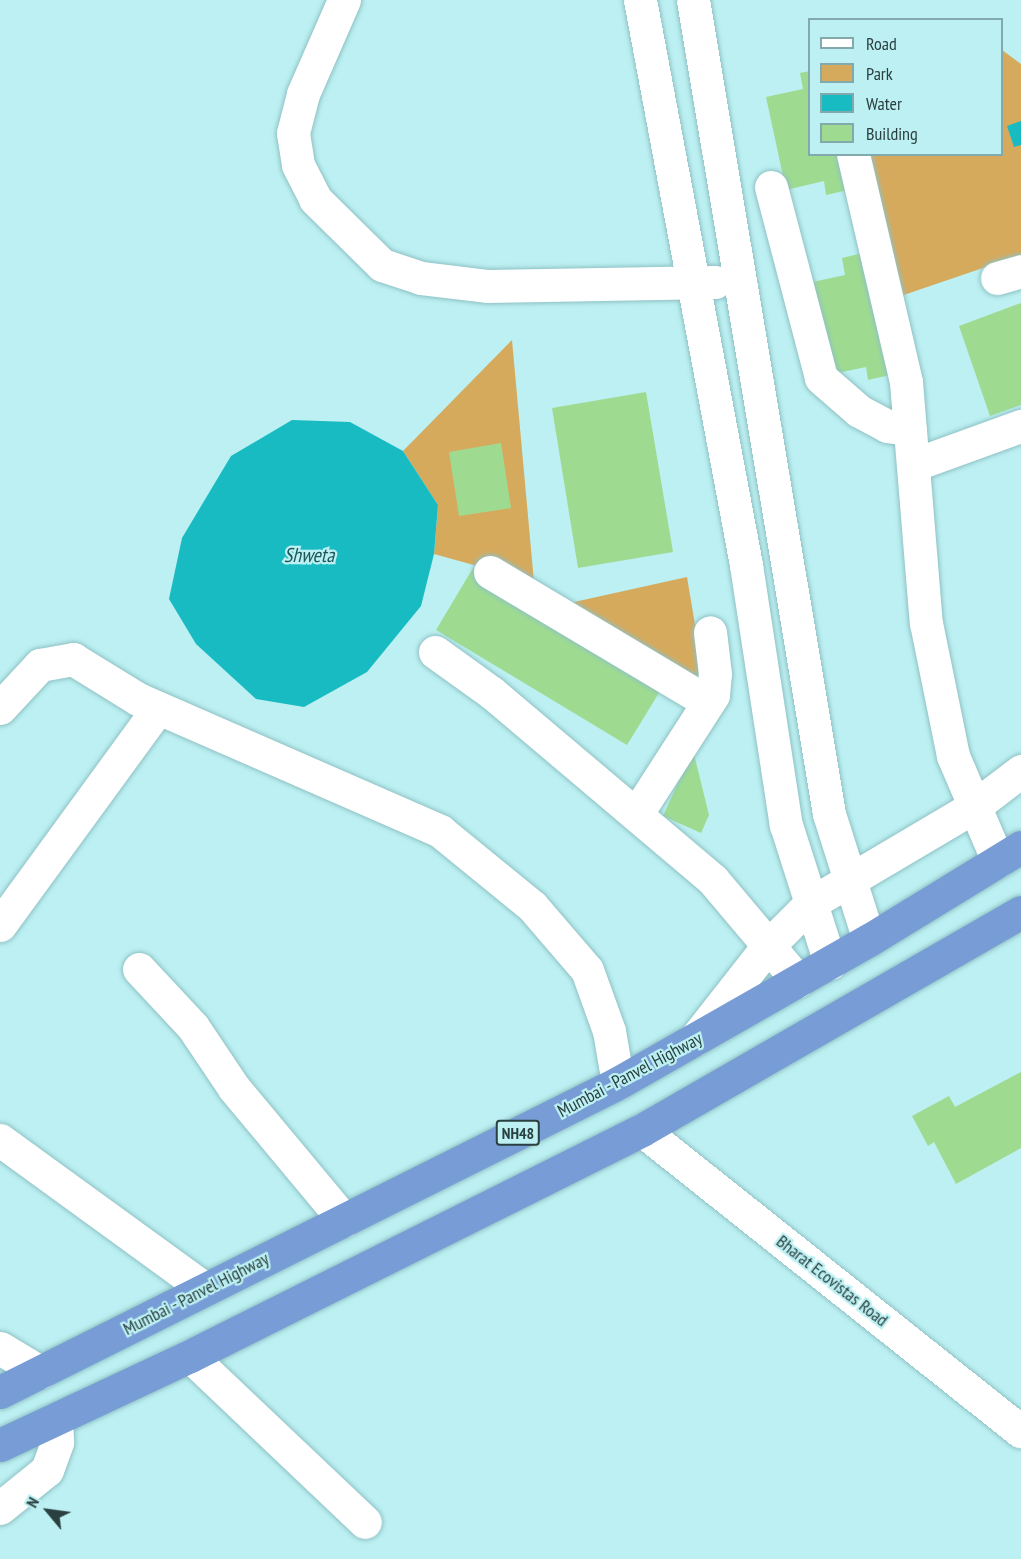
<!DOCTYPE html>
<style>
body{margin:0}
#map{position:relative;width:1021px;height:1559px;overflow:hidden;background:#bcf0f2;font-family:"PT Sans Narrow",sans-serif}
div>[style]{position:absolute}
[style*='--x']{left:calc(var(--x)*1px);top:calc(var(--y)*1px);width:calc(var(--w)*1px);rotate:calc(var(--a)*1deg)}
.green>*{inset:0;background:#d6aa5d}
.water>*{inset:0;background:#19bbc3}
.building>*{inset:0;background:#9edb91}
.roads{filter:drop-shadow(0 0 2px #8fc1c4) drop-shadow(0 0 2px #8fc1c4)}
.minor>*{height:33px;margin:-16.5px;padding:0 16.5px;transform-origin:16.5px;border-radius:16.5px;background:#fff}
.highway>*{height:33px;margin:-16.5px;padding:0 16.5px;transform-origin:16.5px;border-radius:16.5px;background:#789cd6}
span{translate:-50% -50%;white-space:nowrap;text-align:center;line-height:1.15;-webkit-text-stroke:4.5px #bcf0f2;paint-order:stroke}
.shield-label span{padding:2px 4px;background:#bcf0f2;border:2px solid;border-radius:4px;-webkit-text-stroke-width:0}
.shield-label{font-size:16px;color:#2a3f40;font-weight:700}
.street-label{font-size:18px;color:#2a3f40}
.water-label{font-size:20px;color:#1b5659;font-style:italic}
.legend{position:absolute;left:808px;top:18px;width:195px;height:138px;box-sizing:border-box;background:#bcf0f2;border:2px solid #82a9ab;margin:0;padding:8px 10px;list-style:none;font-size:18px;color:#2a3f40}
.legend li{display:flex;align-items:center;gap:12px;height:30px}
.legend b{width:30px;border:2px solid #82a9ab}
.north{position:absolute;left:18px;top:1481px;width:60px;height:60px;-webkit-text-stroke:4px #bcf0f2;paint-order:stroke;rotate:299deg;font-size:16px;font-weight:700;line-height:24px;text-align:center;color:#2a3f40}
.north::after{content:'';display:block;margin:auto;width:21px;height:27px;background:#2a3f40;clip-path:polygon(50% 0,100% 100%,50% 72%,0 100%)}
</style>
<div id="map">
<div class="green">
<div style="clip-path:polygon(1002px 50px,1021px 64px,1021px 255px,892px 299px,861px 158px,876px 154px,1002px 154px)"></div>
<div style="clip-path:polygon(512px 340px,535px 593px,499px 572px,434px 554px,438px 505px,403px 451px)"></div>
<div style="clip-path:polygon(687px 577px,706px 690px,556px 606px)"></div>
</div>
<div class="water">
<div style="clip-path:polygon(1021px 121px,1021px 145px,1014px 147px,1007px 126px)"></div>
<div style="clip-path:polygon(292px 420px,350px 422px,403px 451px,438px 505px,434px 554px,421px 606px,367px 672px,304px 707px,256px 699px,196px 644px,169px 599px,182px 538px,231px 456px)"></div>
</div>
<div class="building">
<div style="clip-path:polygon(810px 71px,810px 154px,844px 154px,852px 189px,826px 195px,824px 181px,786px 190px,766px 97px,803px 89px,800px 73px)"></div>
<div style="clip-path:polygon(867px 252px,894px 374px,868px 380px,866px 367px,828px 375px,808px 283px,845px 275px,842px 258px)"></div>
<div style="clip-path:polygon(1021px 303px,1021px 405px,990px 416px,959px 326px)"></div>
<div style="clip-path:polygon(646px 392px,673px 552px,578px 568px,552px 408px)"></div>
<div style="clip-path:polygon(501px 443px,511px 508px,459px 516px,449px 452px)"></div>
<div style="clip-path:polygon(473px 568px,665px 683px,627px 745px,436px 630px)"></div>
<div style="clip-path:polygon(693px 750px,709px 815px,701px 833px,663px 816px)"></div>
<div style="clip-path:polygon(1021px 1072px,1021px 1148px,956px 1184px,934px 1142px,928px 1146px,912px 1116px,949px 1096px,955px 1107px)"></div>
</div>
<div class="roads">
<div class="minor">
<div style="--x:344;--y:0;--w:103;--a:113.6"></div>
<div style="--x:303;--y:94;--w:40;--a:104.4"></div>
<div style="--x:293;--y:133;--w:32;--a:81"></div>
<div style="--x:298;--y:165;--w:38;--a:63"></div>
<div style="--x:315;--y:199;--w:94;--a:44.6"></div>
<div style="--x:382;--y:265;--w:41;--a:18.4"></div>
<div style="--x:421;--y:278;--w:66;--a:6.9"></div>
<div style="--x:487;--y:286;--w:228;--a:-1"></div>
<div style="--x:640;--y:0;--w:575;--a:79.37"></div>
<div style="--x:746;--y:565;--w:263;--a:81.3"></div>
<div style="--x:786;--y:825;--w:145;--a:72.3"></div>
<div style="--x:693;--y:0;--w:825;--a:80.51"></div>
<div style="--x:829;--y:814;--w:132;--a:72.4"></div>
<div style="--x:853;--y:154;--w:234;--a:76.9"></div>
<div style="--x:906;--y:382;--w:242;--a:85.3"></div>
<div style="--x:926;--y:623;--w:136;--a:78.5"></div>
<div style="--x:953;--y:756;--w:114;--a:66.8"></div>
<div style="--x:771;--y:187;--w:197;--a:75.3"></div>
<div style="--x:821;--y:378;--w:50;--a:41"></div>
<div style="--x:859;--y:411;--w:32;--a:28"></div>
<div style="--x:887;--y:426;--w:23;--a:7"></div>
<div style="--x:997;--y:278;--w:25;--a:-16"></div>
<div style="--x:913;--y:465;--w:115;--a:-19.9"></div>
<div style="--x:490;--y:572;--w:254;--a:30.8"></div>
<div style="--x:435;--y:652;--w:70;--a:35.7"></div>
<div style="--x:492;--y:693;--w:289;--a:40.2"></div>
<div style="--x:713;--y:880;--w:132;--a:49.9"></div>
<div style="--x:0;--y:708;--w:59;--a:-47.1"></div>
<div style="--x:40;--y:665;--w:34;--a:-10"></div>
<div style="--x:73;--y:659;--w:76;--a:31.6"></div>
<div style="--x:138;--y:699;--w:330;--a:23.6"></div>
<div style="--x:440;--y:831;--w:119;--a:39.2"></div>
<div style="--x:532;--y:906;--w:84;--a:49.3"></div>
<div style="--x:587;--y:970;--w:65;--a:70.2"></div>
<div style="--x:609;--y:1031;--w:53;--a:80.2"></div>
<div style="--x:637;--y:813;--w:140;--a:-57.2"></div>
<div style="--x:713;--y:695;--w:21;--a:-85"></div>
<div style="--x:715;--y:674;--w:42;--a:-96.8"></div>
<div style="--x:0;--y:925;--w:268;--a:-53.9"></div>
<div style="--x:139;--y:969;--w:79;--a:47"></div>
<div style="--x:193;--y:1027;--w:73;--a:56.1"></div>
<div style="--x:234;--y:1088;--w:172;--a:50.2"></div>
<div style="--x:695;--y:1039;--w:118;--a:-51.9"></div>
<div style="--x:768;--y:946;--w:61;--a:-45"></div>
<div style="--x:811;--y:903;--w:191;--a:-30.6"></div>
<div style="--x:975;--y:806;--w:58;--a:-37.3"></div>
<div style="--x:642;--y:1130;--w:484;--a:38.5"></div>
<div style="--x:0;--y:1140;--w:253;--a:36"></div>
<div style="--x:0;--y:1348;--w:47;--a:31"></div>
<div style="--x:190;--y:1356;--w:241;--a:43.5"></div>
<div style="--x:0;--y:1508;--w:60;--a:-39"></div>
<div style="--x:47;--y:1470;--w:30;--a:-70"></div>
<div style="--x:57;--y:1442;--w:23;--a:-92"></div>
</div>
<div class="highway">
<div style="--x:0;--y:1392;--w:691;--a:-26.57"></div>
<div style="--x:618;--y:1083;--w:289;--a:-29.7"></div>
<div style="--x:869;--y:940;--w:178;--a:-31.5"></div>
<div style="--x:0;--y:1445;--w:210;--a:-25.1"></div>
<div style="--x:190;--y:1356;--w:505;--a:-26.57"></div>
<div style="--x:642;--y:1130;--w:437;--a:-29.9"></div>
</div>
</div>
<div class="shield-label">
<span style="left:518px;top:1133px">NH48</span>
</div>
<div class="street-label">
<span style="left:630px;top:1075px;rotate:-28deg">Mumbai - Panvel Highway</span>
<span style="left:832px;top:1281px;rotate:38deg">Bharat Ecovistas Road</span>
<span style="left:196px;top:1294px;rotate:-27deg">Mumbai - Panvel Highway</span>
</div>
<div class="water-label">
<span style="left:309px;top:555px">Shweta</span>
</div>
<ul class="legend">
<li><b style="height:8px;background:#fff"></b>Road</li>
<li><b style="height:16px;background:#d6aa5d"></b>Park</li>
<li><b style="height:16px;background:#19bbc3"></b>Water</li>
<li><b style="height:16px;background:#9edb91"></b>Building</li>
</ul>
<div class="north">N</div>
</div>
